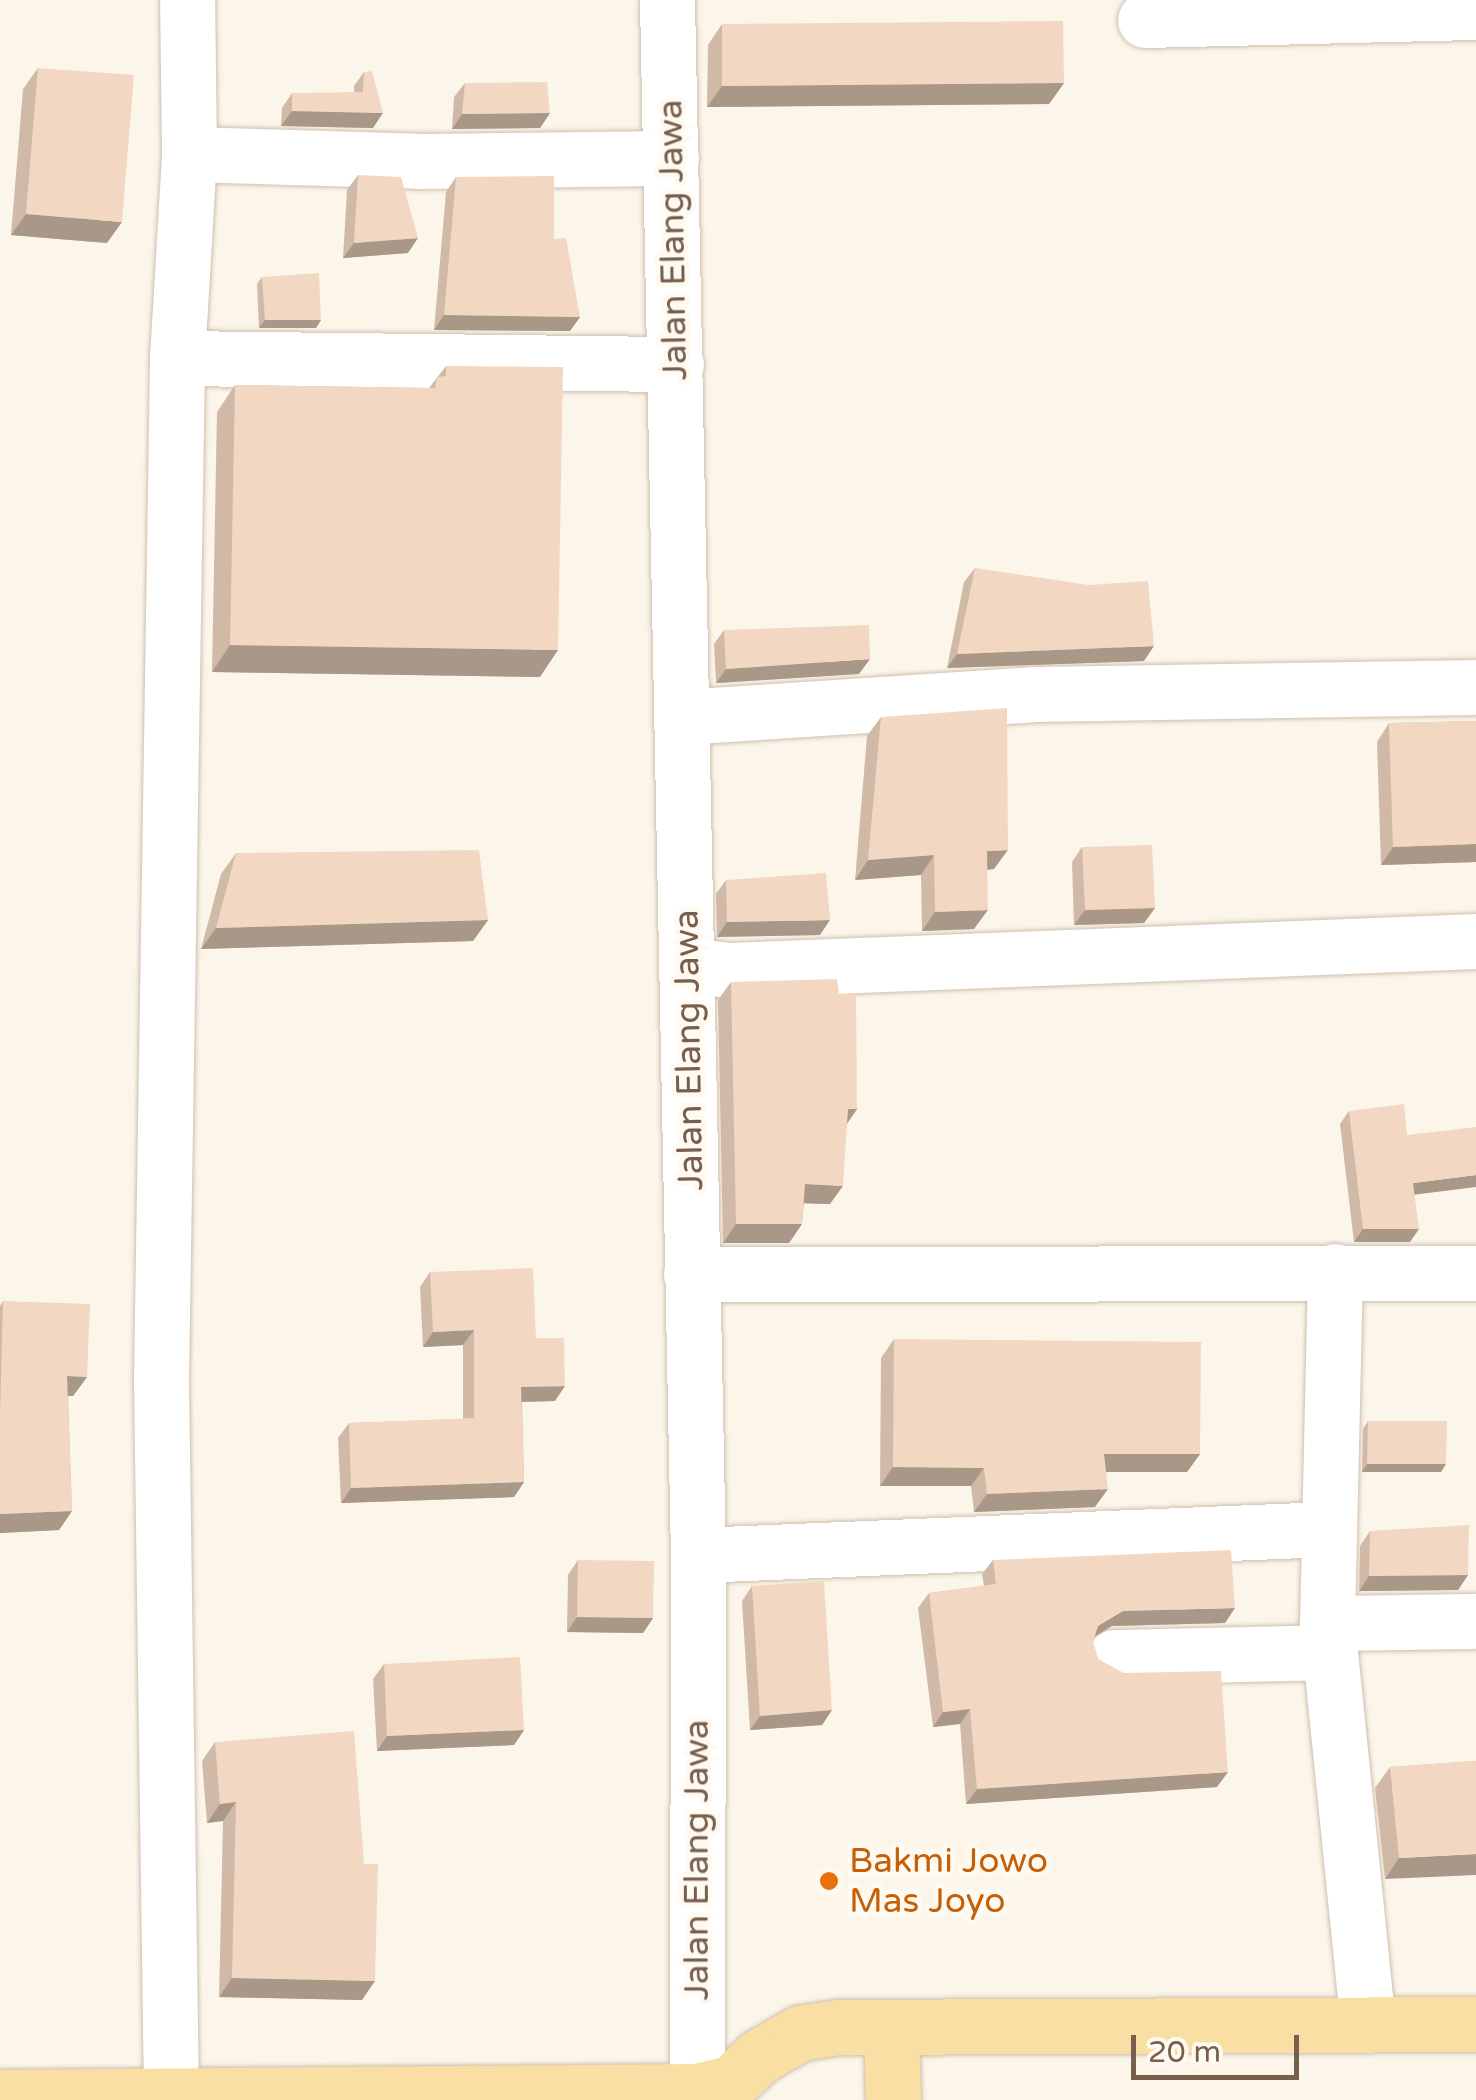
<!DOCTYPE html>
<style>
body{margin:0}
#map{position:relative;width:1476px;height:2100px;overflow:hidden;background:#fcf6ea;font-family:"Varela Round",sans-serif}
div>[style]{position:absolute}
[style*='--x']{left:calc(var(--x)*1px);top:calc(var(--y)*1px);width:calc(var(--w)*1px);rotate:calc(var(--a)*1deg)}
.roads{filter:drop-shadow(0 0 2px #cfbfaf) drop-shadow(0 0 2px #cfbfaf)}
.minor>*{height:55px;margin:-27.5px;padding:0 27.5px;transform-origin:27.5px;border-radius:27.5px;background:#fff}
.major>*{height:55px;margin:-27.5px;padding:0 27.5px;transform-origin:27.5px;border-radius:27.5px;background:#fadfa4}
.wall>*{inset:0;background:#d0baa7}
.shaded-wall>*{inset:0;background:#a99788}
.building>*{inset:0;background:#f2d8c2}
.dots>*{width:28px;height:28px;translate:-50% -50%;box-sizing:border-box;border:5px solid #fffaf1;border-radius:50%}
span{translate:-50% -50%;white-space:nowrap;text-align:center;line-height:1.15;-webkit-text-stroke:10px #fffaf1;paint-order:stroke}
.street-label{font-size:35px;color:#785f4d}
.food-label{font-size:35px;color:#c56008}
.left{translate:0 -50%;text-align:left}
.scale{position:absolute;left:1131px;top:2035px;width:168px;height:45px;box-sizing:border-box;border:5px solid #785f4d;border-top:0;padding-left:12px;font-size:30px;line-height:35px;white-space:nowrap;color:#785f4d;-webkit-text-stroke:8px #fffaf1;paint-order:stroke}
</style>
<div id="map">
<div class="roads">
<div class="minor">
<div style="--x:667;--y:0;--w:1555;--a:88.86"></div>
<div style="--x:698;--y:1555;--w:545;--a:90.11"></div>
<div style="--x:1145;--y:20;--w:331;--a:-1.4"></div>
<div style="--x:189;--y:154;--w:230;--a:1.7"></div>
<div style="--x:419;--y:161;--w:252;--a:-0.7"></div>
<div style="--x:177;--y:358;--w:499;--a:0.7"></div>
<div style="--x:681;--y:717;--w:356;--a:-3.7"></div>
<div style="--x:1036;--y:694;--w:440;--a:-0.9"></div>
<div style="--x:689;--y:965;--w:40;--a:7.1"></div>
<div style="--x:729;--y:970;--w:748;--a:-2.22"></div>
<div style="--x:1335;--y:1271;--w:352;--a:91.3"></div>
<div style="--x:1327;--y:1623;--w:149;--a:-0.8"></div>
<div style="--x:691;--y:1274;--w:785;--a:-0.07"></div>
<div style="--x:698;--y:1555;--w:628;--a:-2.37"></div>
<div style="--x:1327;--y:1623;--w:404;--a:84.2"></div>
<div style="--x:1114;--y:1657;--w:213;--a:-1.3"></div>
<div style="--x:171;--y:2097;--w:718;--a:-90.8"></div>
<div style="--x:161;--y:1379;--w:1021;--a:-89.1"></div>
<div style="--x:177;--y:358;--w:204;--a:-86.6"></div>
<div style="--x:189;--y:154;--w:154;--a:-90.7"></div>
</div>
<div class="major">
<div style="--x:891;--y:2027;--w:73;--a:88.4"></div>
<div style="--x:0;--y:2097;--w:696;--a:-0.49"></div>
<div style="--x:696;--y:2091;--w:36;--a:-13"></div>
<div style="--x:731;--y:2083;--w:40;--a:-43"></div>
<div style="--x:760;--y:2056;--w:46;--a:-29.9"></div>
<div style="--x:800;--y:2033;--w:38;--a:-9"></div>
<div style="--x:838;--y:2027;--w:638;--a:-0.27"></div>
</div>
</div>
<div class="wall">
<div style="clip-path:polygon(722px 24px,1064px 83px,1049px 104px,707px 107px,708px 45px)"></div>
<div style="clip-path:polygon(38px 68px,107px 243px,11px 235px,23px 89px)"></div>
<div style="clip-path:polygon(364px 72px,373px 128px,281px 126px,282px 108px,292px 93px,354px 93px,354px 86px)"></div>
<div style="clip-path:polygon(465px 83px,550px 113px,540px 128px,452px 129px,454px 97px)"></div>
<div style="clip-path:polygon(358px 175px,408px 253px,343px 258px,347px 190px)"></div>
<div style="clip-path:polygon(456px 177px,554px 239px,580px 317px,570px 331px,434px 330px,446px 192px)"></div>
<div style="clip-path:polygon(262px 277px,321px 320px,316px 328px,259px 328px,257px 284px)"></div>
<div style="clip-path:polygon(446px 366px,540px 677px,212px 672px,217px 412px,235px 385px,429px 388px)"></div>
<div style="clip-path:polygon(975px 568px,1144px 661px,947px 668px,964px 582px)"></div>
<div style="clip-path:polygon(724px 630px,859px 674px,716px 683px,714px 644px)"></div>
<div style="clip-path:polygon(881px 717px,994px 869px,987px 870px,974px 929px,922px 931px,921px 875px,855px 880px,867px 736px)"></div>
<div style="clip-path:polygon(1476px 721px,1476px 862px,1381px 865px,1377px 742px,1389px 723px)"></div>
<div style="clip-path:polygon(1082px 847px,1155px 908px,1144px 923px,1074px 925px,1072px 862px)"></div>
<div style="clip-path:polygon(236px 853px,488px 920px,473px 941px,201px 949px,221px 874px)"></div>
<div style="clip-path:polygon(726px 880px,820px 935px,717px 937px,716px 894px)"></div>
<div style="clip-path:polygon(731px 982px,839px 994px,857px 1109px,847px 1124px,830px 1204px,804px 1203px,802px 1224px,789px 1243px,723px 1243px,718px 1000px)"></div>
<div style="clip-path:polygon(1349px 1111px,1414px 1194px,1410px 1242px,1354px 1242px,1340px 1124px)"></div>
<div style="clip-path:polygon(430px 1272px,536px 1338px,555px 1401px,522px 1402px,524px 1482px,514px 1497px,341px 1503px,338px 1438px,349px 1423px,463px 1419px,463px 1345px,423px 1347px,420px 1287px)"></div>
<div style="clip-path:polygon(3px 1301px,87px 1377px,73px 1396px,68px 1396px,72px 1511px,59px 1530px,0 1533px,0 1306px)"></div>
<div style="clip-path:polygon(894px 1339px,1200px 1454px,1187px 1472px,1106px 1472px,1095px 1507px,974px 1512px,971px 1486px,880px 1486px,881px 1358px)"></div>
<div style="clip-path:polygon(1368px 1421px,1441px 1472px,1362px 1472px,1363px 1429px)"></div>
<div style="clip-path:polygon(1370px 1531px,1468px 1575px,1458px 1590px,1359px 1591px,1360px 1546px)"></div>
<div style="clip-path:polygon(578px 1560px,653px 1618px,643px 1633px,567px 1632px,568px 1575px)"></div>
<div style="clip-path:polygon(993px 1560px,1225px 1623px,1112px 1626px,1095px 1637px,1093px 1642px,1098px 1659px,1217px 1787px,966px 1804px,960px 1724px,933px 1727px,918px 1608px,929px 1593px,984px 1586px,982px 1574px)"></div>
<div style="clip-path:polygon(752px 1586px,832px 1710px,822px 1725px,750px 1730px,742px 1601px)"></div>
<div style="clip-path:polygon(384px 1664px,524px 1730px,514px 1745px,377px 1751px,373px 1679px)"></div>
<div style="clip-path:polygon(215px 1742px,364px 1864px,362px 2000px,219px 1997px,223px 1821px,207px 1823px,202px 1761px)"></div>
<div style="clip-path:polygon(1476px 1761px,1385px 1879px,1375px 1788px,1390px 1767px)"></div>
</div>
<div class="shaded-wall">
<div style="clip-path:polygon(1064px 83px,1049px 104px,707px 107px,722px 86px)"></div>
<div style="clip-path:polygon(292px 111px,383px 113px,373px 128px,281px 126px)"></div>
<div style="clip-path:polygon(550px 113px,540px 128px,452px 129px,462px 114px)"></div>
<div style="clip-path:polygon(26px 214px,122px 222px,107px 243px,11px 235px)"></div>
<div style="clip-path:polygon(418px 238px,408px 253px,343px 258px,354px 243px)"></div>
<div style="clip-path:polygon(444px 315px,580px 317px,570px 331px,434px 330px)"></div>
<div style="clip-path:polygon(265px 320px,321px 320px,316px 328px,259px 328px)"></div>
<div style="clip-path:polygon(230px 645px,558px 650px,540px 677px,212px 672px)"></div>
<div style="clip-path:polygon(1154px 646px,1144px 661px,947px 668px,957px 654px)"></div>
<div style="clip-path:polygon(870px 659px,859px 674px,716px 683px,726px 669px)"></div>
<div style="clip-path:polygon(1476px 844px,1476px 862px,1381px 865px,1393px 847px)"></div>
<div style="clip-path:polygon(1008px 850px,994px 869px,973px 871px,987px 851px)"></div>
<div style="clip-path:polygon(934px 855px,921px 875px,855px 880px,868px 860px)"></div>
<div style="clip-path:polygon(1155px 908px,1144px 923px,1074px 925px,1085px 910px)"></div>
<div style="clip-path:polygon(988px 910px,974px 929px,922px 931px,935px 912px)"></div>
<div style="clip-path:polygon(488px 920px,473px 941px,201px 949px,216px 928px)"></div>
<div style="clip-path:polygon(830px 920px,820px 935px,717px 937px,727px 922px)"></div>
<div style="clip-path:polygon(848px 1109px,857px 1109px,844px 1128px)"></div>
<div style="clip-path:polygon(1476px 1175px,1476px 1187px,1404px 1196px,1413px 1183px)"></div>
<div style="clip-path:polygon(805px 1184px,843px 1186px,830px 1204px,792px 1203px)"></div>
<div style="clip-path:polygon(736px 1224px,802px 1224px,789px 1243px,723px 1243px)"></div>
<div style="clip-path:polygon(1363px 1229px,1419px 1229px,1410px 1242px,1354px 1242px)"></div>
<div style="clip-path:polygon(474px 1330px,463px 1345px,423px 1347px,433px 1332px)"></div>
<div style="clip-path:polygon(67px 1376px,87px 1377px,73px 1396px,54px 1395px)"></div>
<div style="clip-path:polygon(565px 1386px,555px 1401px,511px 1402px,521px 1387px)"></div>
<div style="clip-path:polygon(1104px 1454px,1200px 1454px,1187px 1472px,1091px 1472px)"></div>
<div style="clip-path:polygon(1367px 1464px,1446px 1464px,1441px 1472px,1362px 1472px)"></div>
<div style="clip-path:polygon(893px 1467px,984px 1468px,971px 1486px,880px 1486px)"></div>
<div style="clip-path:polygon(524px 1482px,514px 1497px,341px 1503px,351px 1488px)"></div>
<div style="clip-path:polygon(1108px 1489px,1095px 1507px,974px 1512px,987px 1494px)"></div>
<div style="clip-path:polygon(72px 1511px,59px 1530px,0 1533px,0 1514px)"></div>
<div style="clip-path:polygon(1468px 1575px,1458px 1590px,1359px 1591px,1369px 1576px)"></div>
<div style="clip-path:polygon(1235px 1608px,1225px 1623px,1112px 1626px,1087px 1641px,1098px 1626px,1123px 1611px)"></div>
<div style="clip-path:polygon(577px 1617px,653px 1618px,643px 1633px,567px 1632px)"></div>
<div style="clip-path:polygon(970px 1709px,960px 1724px,933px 1727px,943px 1712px)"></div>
<div style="clip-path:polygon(832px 1710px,822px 1725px,750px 1730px,760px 1716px)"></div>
<div style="clip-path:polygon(524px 1730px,514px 1745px,377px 1751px,387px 1736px)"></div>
<div style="clip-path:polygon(1228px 1772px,1217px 1787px,966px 1804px,977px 1789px)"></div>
<div style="clip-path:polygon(236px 1802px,223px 1821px,207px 1823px,220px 1804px)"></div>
<div style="clip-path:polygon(1476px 1854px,1476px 1875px,1385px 1879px,1399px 1858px)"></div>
<div style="clip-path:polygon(232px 1978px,375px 1981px,362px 2000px,219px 1997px)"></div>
</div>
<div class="building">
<div style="clip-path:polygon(1063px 21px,1064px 83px,722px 86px,722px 24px)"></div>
<div style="clip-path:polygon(38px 68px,134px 75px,122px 222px,26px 214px)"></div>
<div style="clip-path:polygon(372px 71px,383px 113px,292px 111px,292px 93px,363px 92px,364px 72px)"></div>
<div style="clip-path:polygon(547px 82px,550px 113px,462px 114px,465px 83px)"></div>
<div style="clip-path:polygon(358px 175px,401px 177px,418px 238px,354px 243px)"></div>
<div style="clip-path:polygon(554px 176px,554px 239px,566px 238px,580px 317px,444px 315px,456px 177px)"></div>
<div style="clip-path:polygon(319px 273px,321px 320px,265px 320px,262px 277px)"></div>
<div style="clip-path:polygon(446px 366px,563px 367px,558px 650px,230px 645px,235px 385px,435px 388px,437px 377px,446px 376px)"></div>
<div style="clip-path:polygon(975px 568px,1089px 585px,1148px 581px,1154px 646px,957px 654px)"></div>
<div style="clip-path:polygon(869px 625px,870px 659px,726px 669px,724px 630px)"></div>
<div style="clip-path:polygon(1007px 708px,1008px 850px,987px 851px,988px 910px,935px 912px,934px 855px,868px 860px,881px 717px)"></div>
<div style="clip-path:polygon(1476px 721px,1476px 844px,1393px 847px,1389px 723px)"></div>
<div style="clip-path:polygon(1152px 845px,1155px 908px,1085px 910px,1082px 847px)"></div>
<div style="clip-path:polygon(479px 850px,488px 920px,216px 928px,236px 853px)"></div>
<div style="clip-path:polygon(826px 873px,830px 920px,727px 922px,726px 880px)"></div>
<div style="clip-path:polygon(837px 979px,839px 994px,856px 994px,857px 1109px,848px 1109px,843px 1186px,805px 1184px,802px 1224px,736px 1224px,731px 982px)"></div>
<div style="clip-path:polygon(1404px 1104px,1407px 1135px,1476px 1127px,1476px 1175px,1413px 1183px,1419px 1229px,1363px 1229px,1349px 1111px)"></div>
<div style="clip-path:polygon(533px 1268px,536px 1338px,564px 1338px,565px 1386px,521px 1387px,524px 1482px,351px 1488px,349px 1423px,474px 1418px,474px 1330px,433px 1332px,430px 1272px)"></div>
<div style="clip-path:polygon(3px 1301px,90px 1304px,87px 1377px,67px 1376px,72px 1511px,0 1514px,0 1417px)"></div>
<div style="clip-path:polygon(894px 1339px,1201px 1342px,1200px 1454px,1104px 1454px,1108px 1489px,987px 1494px,984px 1468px,893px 1467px)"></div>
<div style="clip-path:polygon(1368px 1421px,1447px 1421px,1446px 1464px,1367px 1464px)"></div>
<div style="clip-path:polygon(1469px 1525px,1468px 1575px,1369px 1576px,1370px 1531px)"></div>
<div style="clip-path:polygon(1231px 1550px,1235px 1608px,1123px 1611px,1098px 1626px,1093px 1642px,1098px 1659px,1124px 1673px,1221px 1671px,1228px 1772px,977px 1789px,970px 1709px,943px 1712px,929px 1593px,996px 1584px,993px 1560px)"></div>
<div style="clip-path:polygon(578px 1560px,654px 1561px,653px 1618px,577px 1617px)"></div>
<div style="clip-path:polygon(824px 1581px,832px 1710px,760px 1716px,752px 1586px)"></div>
<div style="clip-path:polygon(520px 1657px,524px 1730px,387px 1736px,384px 1664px)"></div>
<div style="clip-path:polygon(354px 1731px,364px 1864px,378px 1864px,375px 1981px,232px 1978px,236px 1802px,220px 1804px,215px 1742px)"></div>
<div style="clip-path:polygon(1476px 1761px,1476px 1854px,1399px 1858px,1390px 1767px)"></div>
</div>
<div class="dots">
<div style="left:829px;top:1881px;background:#e8710a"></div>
</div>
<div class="street-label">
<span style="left:673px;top:240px;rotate:-91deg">Jalan Elang Jawa</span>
<span style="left:689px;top:1050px;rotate:-91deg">Jalan Elang Jawa</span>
<span style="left:697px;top:1860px;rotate:-90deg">Jalan Elang Jawa</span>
</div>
<div class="food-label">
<span class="left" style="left:849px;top:1881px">Bakmi Jowo<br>Mas Joyo</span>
</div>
<div class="scale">20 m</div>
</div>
